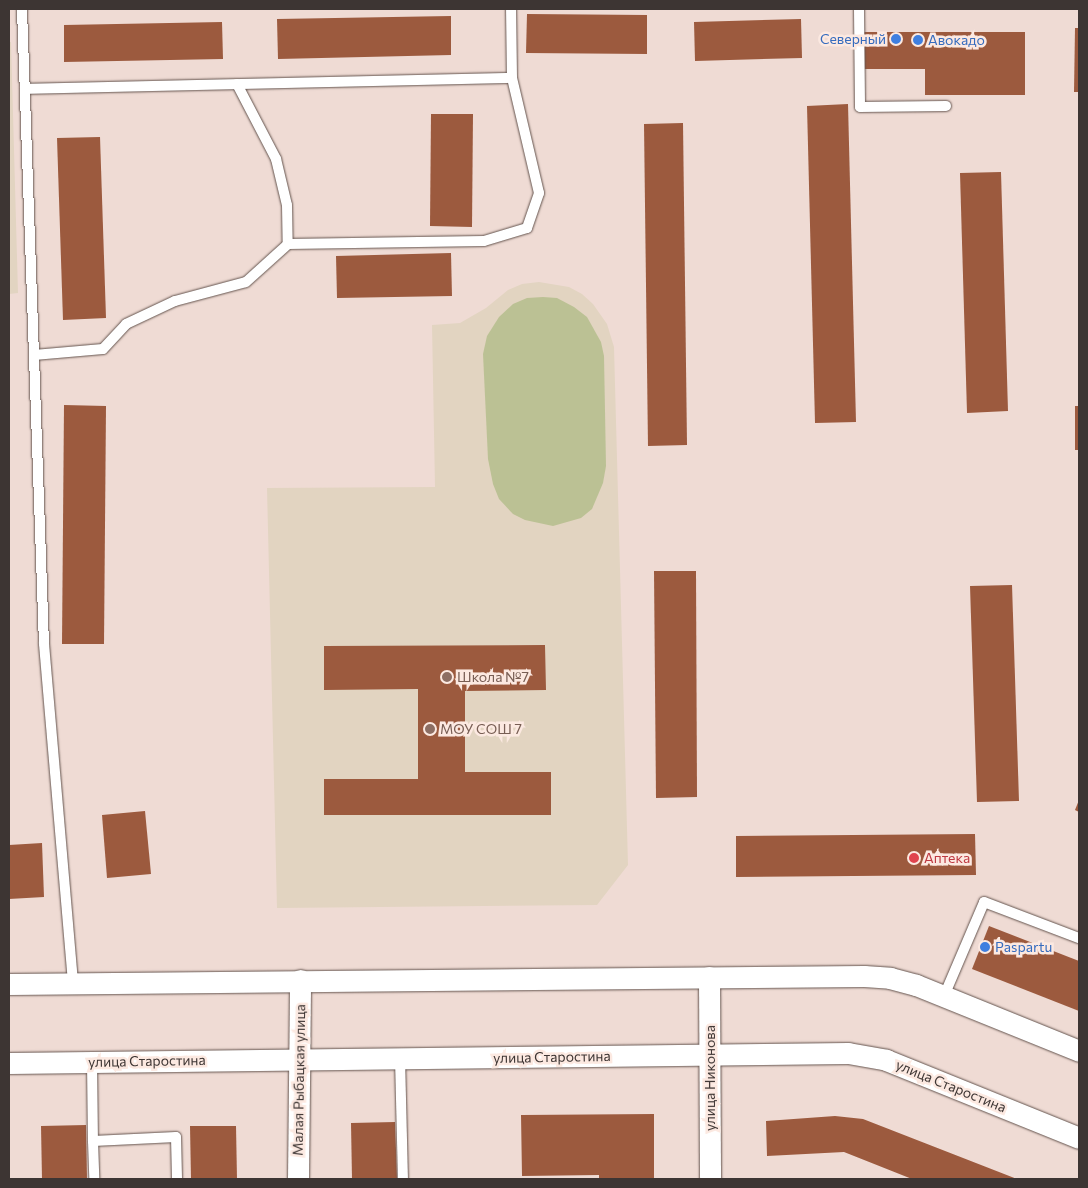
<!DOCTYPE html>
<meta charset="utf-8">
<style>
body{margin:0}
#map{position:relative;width:1088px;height:1188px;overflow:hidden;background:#efdbd4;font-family:Commissioner,sans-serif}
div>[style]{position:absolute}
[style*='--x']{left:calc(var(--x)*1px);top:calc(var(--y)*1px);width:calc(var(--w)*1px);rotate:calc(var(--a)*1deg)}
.education>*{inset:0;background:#e2d4c1}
.green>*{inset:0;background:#bbc194}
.building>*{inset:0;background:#9c5a3e}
.roads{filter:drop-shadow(0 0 1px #64544e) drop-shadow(0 0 1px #64544e)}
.lane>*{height:10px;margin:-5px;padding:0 5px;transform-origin:5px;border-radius:5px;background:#fff}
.street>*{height:21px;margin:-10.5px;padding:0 10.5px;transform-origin:10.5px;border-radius:10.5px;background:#fff}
.dots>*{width:14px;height:14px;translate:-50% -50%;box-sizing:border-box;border:2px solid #fce9e1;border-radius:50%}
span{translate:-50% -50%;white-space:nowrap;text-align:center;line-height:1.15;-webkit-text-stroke:5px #fce9e1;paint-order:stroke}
.shop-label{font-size:14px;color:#366cbe}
.right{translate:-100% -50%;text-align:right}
.left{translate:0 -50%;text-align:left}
.education-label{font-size:14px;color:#785e54}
.health-label{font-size:14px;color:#be3a42}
.street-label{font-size:14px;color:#3d3533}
.frame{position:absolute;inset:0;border:10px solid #3d3533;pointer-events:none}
</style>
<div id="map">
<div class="education">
<div style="clip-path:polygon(9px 42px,11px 42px,18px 293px,9px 294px)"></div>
<div style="clip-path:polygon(539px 282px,569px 287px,582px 294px,593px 304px,607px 324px,614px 347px,628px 865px,597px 905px,277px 908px,267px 488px,435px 487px,432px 325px,460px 323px,486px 308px,508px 290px,522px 284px)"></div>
</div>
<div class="green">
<div style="clip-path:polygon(543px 297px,557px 298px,574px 307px,587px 317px,601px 342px,604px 356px,606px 466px,603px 483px,592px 509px,581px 518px,553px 526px,525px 520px,513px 514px,499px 499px,493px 484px,488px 459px,483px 354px,487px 336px,499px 317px,513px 304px,527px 298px)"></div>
</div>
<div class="building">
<div style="clip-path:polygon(527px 14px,647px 15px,647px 54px,526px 53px)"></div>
<div style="clip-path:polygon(451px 16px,451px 55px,278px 59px,277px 19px)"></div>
<div style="clip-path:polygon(801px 19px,802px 58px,695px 61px,694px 22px)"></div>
<div style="clip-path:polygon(222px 22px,223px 59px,64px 62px,64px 25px)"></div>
<div style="clip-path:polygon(1075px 28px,1079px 28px,1079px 92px,1074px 92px)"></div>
<div style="clip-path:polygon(861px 32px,1025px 32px,1025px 95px,925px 95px,925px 69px,861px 69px)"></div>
<div style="clip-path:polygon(848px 104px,856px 422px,815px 423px,807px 106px)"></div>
<div style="clip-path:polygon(431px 114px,473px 114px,472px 227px,430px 226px)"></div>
<div style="clip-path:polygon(683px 123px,687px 445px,648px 446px,644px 124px)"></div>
<div style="clip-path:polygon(100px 137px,106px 318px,63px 320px,57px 138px)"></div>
<div style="clip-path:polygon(1001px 172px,1008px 411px,967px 413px,960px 173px)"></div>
<div style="clip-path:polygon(451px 253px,452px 296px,337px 298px,336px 256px)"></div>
<div style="clip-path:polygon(64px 405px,106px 406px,104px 644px,62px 644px)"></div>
<div style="clip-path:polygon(1075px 406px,1079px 406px,1079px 450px,1075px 450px)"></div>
<div style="clip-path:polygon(654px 571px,696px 571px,697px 797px,656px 798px)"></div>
<div style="clip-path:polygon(1012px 585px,1019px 801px,977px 802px,970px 586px)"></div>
<div style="clip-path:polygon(545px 645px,546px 690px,465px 691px,465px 772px,551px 772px,551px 815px,324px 815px,324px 779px,418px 779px,418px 689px,324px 690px,324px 646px)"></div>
<div style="clip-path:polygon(1079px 800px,1079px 812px,1075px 810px)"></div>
<div style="clip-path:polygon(145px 811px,151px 874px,107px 878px,102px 815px)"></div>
<div style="clip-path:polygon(975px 834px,976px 875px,736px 877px,736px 836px)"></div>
<div style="clip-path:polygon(42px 843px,44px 897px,9px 899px,9px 845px)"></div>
<div style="clip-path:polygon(989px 926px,1079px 961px,1079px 1011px,972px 969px)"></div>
<div style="clip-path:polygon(654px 1114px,654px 1179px,599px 1179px,599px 1175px,522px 1176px,521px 1115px)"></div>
<div style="clip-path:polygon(835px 1116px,863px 1119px,1017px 1179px,912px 1179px,844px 1152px,767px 1156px,766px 1121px)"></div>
<div style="clip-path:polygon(395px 1122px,397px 1179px,352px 1179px,351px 1123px)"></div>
<div style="clip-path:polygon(86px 1125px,87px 1179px,42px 1179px,41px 1126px)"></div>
<div style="clip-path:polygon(190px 1126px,236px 1126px,237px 1179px,191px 1179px)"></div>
</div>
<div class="roads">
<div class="lane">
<div style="--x:22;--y:9;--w:635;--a:88.02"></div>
<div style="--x:44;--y:644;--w:340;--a:85.1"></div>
<div style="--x:859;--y:9;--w:98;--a:89.4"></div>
<div style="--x:860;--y:107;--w:86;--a:-0.7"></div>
<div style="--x:237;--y:84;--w:85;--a:62.5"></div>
<div style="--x:276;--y:159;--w:47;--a:76.6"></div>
<div style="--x:287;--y:205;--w:39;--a:89"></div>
<div style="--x:288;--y:244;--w:196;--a:-0.9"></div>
<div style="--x:484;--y:241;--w:45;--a:-16.8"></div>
<div style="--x:527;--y:228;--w:37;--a:-71"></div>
<div style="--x:539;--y:193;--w:118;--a:-103.2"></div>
<div style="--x:512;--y:78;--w:69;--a:-90.8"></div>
<div style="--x:25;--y:89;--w:487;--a:-1.3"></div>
<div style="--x:34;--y:355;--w:69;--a:-5"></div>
<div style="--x:103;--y:349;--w:34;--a:-47"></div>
<div style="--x:126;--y:324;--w:54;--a:-25.1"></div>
<div style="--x:175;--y:301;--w:73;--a:-15"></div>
<div style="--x:246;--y:282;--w:57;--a:-42.1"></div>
<div style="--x:944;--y:996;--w:102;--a:-66.9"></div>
<div style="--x:984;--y:902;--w:102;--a:20.8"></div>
<div style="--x:400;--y:1058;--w:121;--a:88.6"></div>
<div style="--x:92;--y:1062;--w:79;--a:89.3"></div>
<div style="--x:93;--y:1141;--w:83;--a:-2.8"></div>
<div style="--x:176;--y:1137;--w:42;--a:88.6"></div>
<div style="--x:93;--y:1141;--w:38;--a:88"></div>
</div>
<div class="street">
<div style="--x:709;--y:977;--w:202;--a:89.7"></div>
<div style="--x:9;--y:984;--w:855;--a:-0.54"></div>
<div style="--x:864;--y:976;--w:26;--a:4"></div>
<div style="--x:890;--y:978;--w:27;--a:15"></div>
<div style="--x:916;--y:985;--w:176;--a:22"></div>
<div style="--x:9;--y:1063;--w:839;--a:-0.68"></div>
<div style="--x:848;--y:1053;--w:39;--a:10"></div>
<div style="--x:886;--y:1060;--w:208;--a:22"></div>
<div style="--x:298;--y:1179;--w:199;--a:-89.4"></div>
</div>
</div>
<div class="dots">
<div style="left:896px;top:39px;background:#3f7fe0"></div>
<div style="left:918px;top:40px;background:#3f7fe0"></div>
<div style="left:447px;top:677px;background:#8d6e63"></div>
<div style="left:430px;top:729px;background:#8d6e63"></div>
<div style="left:914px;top:858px;background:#e0444e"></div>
<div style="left:985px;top:947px;background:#3f7fe0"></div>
</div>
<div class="shop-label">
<span class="right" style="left:886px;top:39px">Северный</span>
<span class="left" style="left:928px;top:40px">Авокадо</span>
<span class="left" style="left:995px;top:947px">Paspartu</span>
</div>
<div class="education-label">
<span class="left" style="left:457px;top:677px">Школа №7</span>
<span class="left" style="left:440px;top:729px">МОУ СОШ 7</span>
</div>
<div class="health-label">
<span class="left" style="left:924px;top:858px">Аптека</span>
</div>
<div class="street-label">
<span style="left:552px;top:1057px;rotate:-1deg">улица Старостина</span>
<span style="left:147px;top:1061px;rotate:-1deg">улица Старостина</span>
<span style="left:710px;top:1078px;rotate:-90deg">улица Никонова</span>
<span style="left:299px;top:1080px;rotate:-89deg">Малая Рыбацкая улица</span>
<span style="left:951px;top:1086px;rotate:22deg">улица Старостина</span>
</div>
<div class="frame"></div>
</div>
